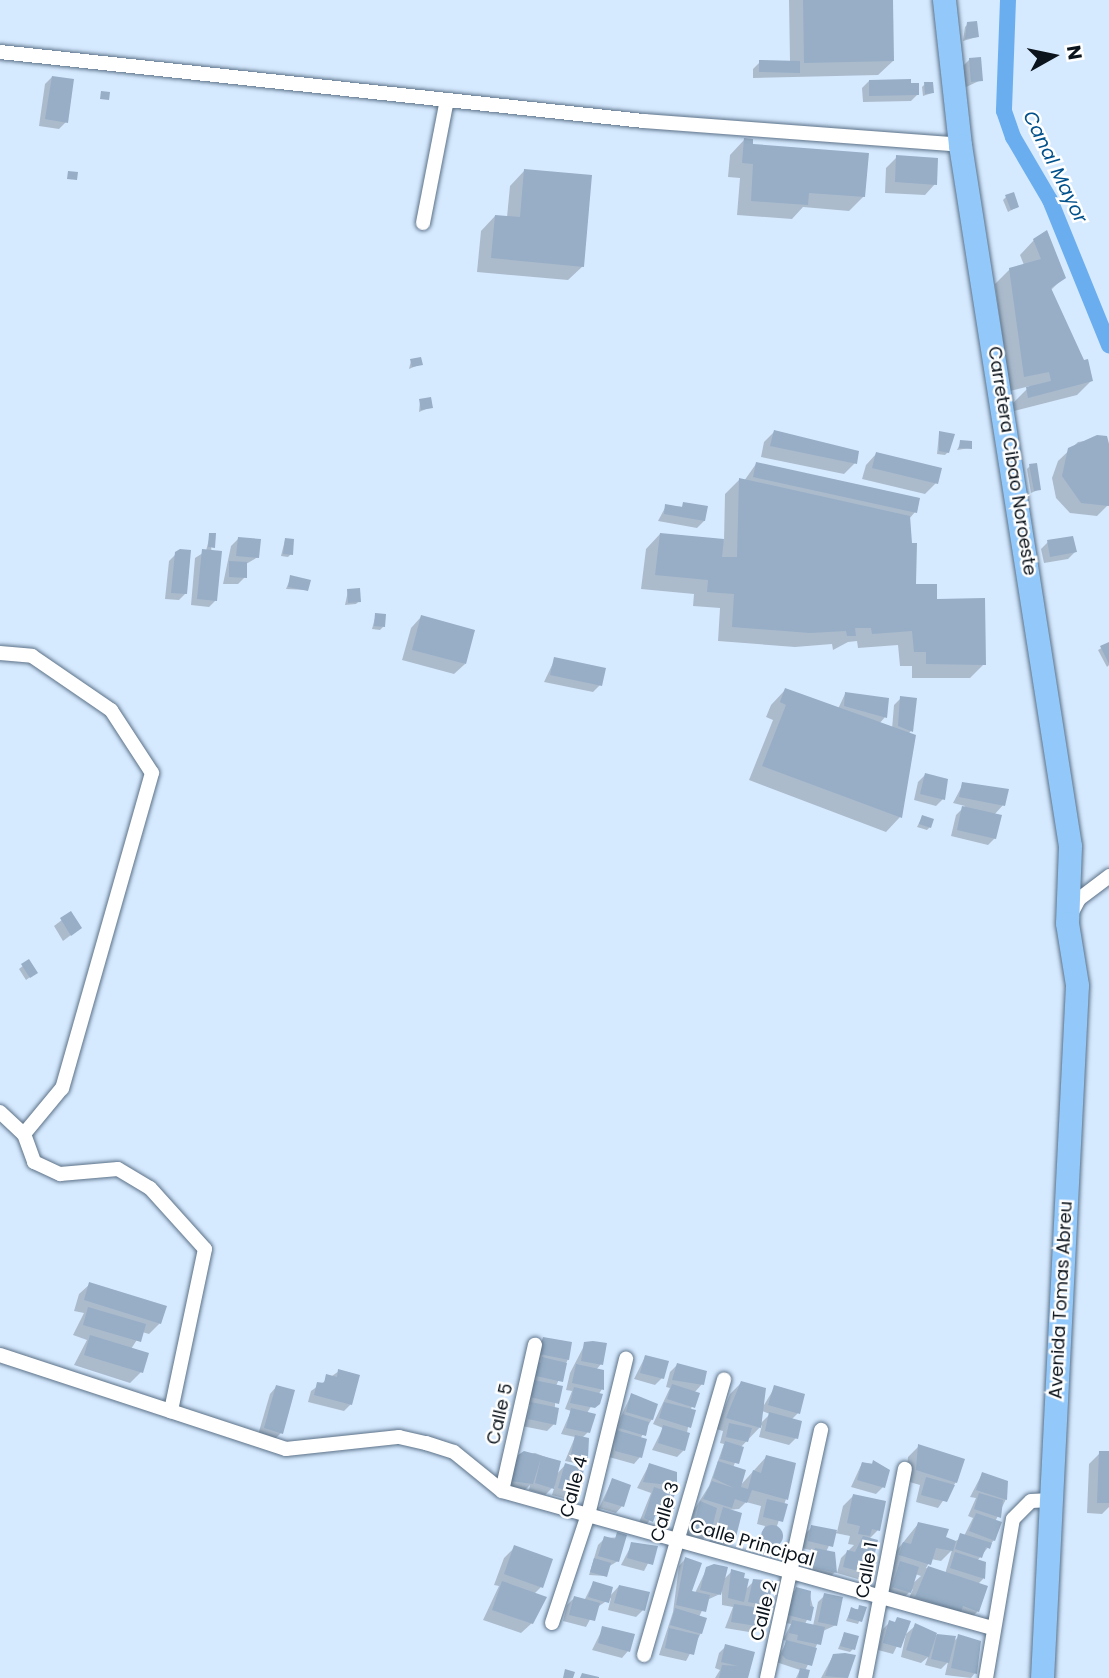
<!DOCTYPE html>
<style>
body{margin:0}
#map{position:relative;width:1109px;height:1678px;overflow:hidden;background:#d6eaff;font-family:Poppins,sans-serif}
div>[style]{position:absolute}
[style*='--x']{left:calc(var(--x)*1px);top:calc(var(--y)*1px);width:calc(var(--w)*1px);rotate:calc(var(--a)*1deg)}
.shadow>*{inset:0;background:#0003}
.canal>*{height:16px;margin:-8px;padding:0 8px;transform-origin:8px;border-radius:8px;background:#6baeef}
.building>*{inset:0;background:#97aec6}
.round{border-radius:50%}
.roads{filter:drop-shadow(0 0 2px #5b7187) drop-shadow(0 0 2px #5b7187)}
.minor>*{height:14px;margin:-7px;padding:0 7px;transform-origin:7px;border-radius:7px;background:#fff}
.primary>*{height:23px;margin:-11.5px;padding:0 11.5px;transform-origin:11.5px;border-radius:11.5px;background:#92c8fa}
span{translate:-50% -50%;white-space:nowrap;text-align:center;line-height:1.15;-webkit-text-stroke:5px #fff;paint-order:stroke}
.street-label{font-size:18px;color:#0b141c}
.water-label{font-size:19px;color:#00518b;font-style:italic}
.north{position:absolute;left:1018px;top:21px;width:70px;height:70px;-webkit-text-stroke:5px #fff;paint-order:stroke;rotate:81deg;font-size:19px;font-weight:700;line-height:28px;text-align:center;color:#0b141c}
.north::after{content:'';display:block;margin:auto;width:24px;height:32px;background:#0b141c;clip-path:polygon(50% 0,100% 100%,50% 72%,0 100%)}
</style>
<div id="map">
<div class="shadow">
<div style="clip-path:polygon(789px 0,892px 0,893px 61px,878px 75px,753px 78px,753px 69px,760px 62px,790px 62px)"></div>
<div style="clip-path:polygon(968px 24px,977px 37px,963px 41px,965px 27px)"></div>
<div style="clip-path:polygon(970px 59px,981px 80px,964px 88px,963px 66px)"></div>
<div style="clip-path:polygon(52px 77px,66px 122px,59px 129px,39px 126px,45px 84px)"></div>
<div style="clip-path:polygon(869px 81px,918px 94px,911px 101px,863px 102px,862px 88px)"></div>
<div style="clip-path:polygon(925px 84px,932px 93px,923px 96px,922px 87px)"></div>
<div style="clip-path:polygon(744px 140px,751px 146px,864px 196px,849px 211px,803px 207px,792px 219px,737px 215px,740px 178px,728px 177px,730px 155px)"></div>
<div style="clip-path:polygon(897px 157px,935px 184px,925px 195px,885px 193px,886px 168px)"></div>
<div style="clip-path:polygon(524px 171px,583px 266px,568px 280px,477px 272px,481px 231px,495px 216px,507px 217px,510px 186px)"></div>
<div style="clip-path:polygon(1006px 197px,1017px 207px,1008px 212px,1003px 200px)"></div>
<div style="clip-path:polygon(1034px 240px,1064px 277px,1050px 291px,1091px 381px,1077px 395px,1014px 411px,1013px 403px,1030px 386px,1010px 391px,995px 284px,1010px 269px,1024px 265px,1020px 255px)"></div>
<div style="clip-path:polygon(411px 361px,421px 364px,409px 369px)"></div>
<div style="clip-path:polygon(420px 401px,431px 407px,419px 412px)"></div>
<div style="clip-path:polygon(774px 432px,855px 463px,844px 474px,761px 457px,764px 442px)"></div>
<div style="clip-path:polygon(939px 433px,948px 452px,945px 455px,937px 454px)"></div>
<div style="clip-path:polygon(1106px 438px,1108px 505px,1097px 516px,1070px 513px,1056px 498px,1052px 478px,1058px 461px,1078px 442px)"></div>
<div style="clip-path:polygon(961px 442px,970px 448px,957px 450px)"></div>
<div style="clip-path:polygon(876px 454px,936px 483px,925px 494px,862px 479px,866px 465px)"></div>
<div style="clip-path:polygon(756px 464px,915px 512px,909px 519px,915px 586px,935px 600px,984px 664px,970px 678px,912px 678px,912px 666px,900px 666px,898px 645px,858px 648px,857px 641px,848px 642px,833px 650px,832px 644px,795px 647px,718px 641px,720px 608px,693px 606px,694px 594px,641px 589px,646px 549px,660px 534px,724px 541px,725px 494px,739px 480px,744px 481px)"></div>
<div style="clip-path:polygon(1030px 466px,1040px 489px,1031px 493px,1027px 469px)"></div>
<div style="clip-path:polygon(666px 506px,706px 508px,704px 521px,697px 528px,658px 521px)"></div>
<div style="clip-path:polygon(210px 535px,216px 600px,209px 607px,191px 605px,195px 558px,206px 551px)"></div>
<div style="clip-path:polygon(238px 539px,258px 557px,246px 564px,245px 577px,238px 584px,223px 584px,231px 546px)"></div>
<div style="clip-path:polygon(285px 540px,291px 554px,288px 557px,281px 556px)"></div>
<div style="clip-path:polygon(1048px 542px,1075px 552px,1068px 559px,1044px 563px,1041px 549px)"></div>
<div style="clip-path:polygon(176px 554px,186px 593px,179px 600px,165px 599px,169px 561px)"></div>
<div style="clip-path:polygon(291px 577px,307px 590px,286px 589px)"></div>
<div style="clip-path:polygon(348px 591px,359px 601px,356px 604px,345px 605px)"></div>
<div style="clip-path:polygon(376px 614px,383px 627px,380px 630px,372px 629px)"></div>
<div style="clip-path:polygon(421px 617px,465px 664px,454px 674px,402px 660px,411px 628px)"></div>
<div style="clip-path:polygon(1109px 644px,1109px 665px,1107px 667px,1098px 650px)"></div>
<div style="clip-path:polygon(555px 659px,600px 685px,593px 692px,544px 682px)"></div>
<div style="clip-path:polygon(785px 690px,838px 709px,845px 694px,885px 717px,879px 724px,892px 729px,894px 705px,901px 698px,911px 731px,908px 734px,914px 736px,900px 817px,886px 832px,749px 780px,773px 720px,766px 717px,771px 705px)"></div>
<div style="clip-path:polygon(925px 775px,943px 799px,936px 806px,914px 800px,918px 782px)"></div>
<div style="clip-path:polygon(963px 784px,1003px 805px,994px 815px,995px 838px,988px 845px,951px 836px,956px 815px,965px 806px,953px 803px)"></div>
<div style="clip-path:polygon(922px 817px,930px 827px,927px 830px,917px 827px)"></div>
<div style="clip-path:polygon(71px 913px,80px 928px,63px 941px,54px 926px)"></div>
<div style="clip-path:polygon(29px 961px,33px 975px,26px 980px,19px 969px)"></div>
<div style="clip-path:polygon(90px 1284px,160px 1323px,149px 1334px,142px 1332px,131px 1349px,141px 1372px,130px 1383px,74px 1365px,87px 1340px,73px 1335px,84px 1313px,74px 1311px,79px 1294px)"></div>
<div style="clip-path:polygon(543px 1339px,568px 1359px,556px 1386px,554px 1424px,547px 1431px,522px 1426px,530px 1405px,524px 1404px,536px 1346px)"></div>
<div style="clip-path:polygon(585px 1344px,601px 1364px,596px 1370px,602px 1389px,587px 1413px,588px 1432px,582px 1438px,587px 1457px,580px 1464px,565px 1461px,575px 1437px,561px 1434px,571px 1411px,565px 1409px,572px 1391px,566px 1390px,570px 1373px)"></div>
<div style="clip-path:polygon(645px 1357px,662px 1378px,655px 1385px,634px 1379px)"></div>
<div style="clip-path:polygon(677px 1365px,702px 1384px,694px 1393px,684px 1450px,677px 1457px,652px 1450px,663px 1428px,653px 1424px,670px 1388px,666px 1387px,670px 1372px)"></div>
<div style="clip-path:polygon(339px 1371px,351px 1404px,344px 1411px,308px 1402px,311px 1391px)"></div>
<div style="clip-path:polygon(evenodd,741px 1383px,764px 1405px,775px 1387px,798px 1413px,791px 1420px,796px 1438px,789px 1445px,759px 1437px,762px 1425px,740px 1448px,733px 1468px,739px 1487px,766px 1457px,786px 1499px,777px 1526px,782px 1535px,770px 1555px,755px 1552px,765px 1526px,757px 1524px,761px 1506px,746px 1502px,739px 1509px,727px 1510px,733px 1540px,726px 1547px,709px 1542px,713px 1529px,703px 1539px,687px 1536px,694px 1510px,709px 1486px,724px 1444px,720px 1443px,723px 1431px,716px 1429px,730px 1394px,741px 1383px,762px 1411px,770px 1414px,760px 1424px,762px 1411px)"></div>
<div style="clip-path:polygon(276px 1387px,281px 1433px,274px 1440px,258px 1435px,270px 1394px)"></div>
<div style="clip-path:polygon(631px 1395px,652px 1419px,640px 1439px,640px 1457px,634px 1464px,609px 1457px,612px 1446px,608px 1444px)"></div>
<div style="clip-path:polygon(919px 1446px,956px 1482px,938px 1508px,916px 1502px,920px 1485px,906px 1481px,908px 1457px)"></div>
<div style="clip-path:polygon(535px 1453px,559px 1462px,556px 1475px,565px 1465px,578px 1493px,571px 1500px,552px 1495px,555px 1485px,545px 1495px,529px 1490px,530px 1485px,525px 1490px,504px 1488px,512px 1463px,519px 1456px)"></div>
<div style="clip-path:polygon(1100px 1453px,1109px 1453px,1109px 1507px,1102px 1514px,1087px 1513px,1089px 1464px)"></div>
<div style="clip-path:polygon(862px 1463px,878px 1464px,883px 1487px,876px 1494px,851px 1487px)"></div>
<div style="clip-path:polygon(649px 1465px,675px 1485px,667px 1493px,673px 1495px,671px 1512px,664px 1519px,653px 1515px,645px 1527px,638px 1525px,651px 1493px,637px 1488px)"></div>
<div style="clip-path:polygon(evenodd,982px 1474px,1006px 1499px,995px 1522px,994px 1540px,977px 1561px,984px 1564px,983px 1579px,977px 1585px,978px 1611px,967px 1622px,905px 1607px,913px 1589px,902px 1599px,886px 1594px,894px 1568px,889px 1566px,893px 1555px,918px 1524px,954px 1542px,964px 1536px,973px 1518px,968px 1516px,976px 1498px,970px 1497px,982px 1474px,952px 1550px,945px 1574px,926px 1568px,931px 1559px,941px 1561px,952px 1550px,982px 1474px,915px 1574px,921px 1576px,912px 1584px,915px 1574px)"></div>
<div style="clip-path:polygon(612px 1480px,622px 1506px,616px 1513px,599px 1508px)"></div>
<div style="clip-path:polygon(853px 1496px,878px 1530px,867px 1541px,868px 1573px,861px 1580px,837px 1573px,841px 1558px,854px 1545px,848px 1544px,850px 1536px,835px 1533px,826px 1552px,835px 1572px,828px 1579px,805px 1573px,814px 1551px,802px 1548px,805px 1534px,812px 1527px,837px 1532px,843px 1506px)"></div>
<div style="clip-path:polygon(625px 1537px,618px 1561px,608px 1567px,605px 1576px,589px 1575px,598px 1545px,605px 1538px)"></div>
<div style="clip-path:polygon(632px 1544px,656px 1548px,644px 1571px,621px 1565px)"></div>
<div style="clip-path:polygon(515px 1547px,541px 1587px,534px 1594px,532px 1623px,521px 1633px,483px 1620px,499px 1586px,494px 1585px,504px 1558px)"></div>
<div style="clip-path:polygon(685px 1559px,690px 1592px,695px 1593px,707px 1568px,723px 1580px,732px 1571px,745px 1590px,754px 1581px,766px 1605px,749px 1632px,725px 1628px,733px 1607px,722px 1605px,722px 1584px,720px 1594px,707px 1600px,699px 1617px,701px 1633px,686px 1661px,659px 1655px,673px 1612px,679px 1566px)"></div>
<div style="clip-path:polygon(593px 1583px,609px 1597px,619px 1586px,643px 1610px,636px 1617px,608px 1610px,611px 1598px,596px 1608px,586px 1627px,563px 1621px,567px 1605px,574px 1598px,584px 1601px)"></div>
<div style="clip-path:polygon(796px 1589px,809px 1592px,813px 1607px,805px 1624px,813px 1626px,818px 1602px,825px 1595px,836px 1625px,823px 1631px,805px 1671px,806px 1678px,796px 1678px,800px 1670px,776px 1662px,787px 1641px,783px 1640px,791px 1624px,782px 1622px,789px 1596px)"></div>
<div style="clip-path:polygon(851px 1609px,864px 1609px,858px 1624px,846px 1621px)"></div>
<div style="clip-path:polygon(890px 1622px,909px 1622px,893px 1654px,878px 1650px,883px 1629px)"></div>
<div style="clip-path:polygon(915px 1626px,936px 1635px,954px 1637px,953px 1642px,959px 1636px,979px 1643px,975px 1673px,971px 1678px,945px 1675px,948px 1662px,941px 1669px,925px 1665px,928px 1657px,921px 1663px,901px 1657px,906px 1634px)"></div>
<div style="clip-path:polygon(603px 1628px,628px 1651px,622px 1658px,592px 1650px)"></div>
<div style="clip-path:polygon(844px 1634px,853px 1649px,850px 1652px,838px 1649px)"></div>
<div style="clip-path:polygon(726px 1646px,747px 1678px,715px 1678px,720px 1670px,715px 1668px,719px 1653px)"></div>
<div style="clip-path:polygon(833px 1656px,853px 1657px,847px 1678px,821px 1678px)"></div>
</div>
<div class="canal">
<div style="--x:1008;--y:0;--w:111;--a:92.1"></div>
<div style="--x:1004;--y:111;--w:28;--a:71"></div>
<div style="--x:1013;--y:137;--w:73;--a:59.6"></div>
<div style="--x:1050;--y:200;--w:157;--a:67.9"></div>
</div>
<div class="building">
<div style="clip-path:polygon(803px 0,893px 0,894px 61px,804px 63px)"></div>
<div style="clip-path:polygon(977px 21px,979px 37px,965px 39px,967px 22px)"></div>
<div style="clip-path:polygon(981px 57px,983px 81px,971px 82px,969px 58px)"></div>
<div style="clip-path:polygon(759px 60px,800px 61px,800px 73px,759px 72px)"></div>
<div style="clip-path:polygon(52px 76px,74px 79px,68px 123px,45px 119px)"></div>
<div style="clip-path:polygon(911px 79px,911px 83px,919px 83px,919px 95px,869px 96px,869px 80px)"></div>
<div style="clip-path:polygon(924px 82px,933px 82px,934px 93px,925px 94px)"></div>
<div style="clip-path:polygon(101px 91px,110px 92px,109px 100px,100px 99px)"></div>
<div style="clip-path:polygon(744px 138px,753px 139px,753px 144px,869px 153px,865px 197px,809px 193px,808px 205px,751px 201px,753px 164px,742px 163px)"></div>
<div style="clip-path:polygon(896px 155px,938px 158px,937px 185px,895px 182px)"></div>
<div style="clip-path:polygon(524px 169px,592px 175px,584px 267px,491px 258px,495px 215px,520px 217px)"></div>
<div style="clip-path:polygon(68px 171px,78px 172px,77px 180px,67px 179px)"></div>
<div style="clip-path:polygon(1014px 192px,1019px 207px,1011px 210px,1005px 195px)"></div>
<div style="clip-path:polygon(1047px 230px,1066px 278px,1051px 288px,1084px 360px,1088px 359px,1093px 381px,1028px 398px,1026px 387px,1051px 381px,1049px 372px,1024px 377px,1009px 268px,1041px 259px,1033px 239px)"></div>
<div style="clip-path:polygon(421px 357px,423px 365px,412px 367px,410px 359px)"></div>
<div style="clip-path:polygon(431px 397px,433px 408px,421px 410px,419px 399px)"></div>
<div style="clip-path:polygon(774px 430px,859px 451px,857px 464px,770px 446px)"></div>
<div style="clip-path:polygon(939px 431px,955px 434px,949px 453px,939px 451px)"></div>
<div style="clip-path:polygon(1097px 435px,1107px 436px,1109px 444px,1109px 506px,1081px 503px,1062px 476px,1068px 448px)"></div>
<div style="clip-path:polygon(960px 440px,972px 441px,972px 449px,959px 448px)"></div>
<div style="clip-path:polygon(876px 452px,942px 468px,938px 484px,872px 468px)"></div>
<div style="clip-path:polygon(756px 462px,920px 498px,917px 513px,753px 477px)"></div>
<div style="clip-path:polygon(1037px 463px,1041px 490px,1034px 491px,1029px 464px)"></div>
<div style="clip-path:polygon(739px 478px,910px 516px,912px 543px,917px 543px,916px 584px,937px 584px,937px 599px,985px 598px,986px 665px,926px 664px,926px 652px,914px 652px,912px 631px,872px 634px,871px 628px,855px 628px,856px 636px,847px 636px,846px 631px,810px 633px,732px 627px,734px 594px,707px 592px,708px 580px,655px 575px,660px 533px,724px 539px,722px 557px,737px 557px)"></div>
<div style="clip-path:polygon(683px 502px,708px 506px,705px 521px,664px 514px,665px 504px,682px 507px)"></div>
<div style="clip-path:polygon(209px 533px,216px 533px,215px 548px,208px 547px)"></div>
<div style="clip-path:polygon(1073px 536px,1077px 552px,1050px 557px,1047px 540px)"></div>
<div style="clip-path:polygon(238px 537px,261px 539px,259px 558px,236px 556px)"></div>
<div style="clip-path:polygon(285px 538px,294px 539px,293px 555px,283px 554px)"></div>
<div style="clip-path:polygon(180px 549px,191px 550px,187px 594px,171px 593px,175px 552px)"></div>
<div style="clip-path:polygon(202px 549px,222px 551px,217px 601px,197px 599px)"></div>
<div style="clip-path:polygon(229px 561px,247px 562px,247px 578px,229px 577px)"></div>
<div style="clip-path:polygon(290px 575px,311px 580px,308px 591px,288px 587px)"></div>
<div style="clip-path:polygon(360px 588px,361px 602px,348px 603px,347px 589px)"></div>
<div style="clip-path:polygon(375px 613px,386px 614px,385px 627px,374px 626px)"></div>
<div style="clip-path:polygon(421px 615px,475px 630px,466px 664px,412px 650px)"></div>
<div style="clip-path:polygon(1109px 642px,1109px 664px,1100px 646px)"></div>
<div style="clip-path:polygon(554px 657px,606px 668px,602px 686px,550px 675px)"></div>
<div style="clip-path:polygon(785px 688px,916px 735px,902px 818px,762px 766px,786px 705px,780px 702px)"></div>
<div style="clip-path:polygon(845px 692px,889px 698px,887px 718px,844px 706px)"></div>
<div style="clip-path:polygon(900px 696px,917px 698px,913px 732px,898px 726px)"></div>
<div style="clip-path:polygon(925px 773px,948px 779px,945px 800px,920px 794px)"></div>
<div style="clip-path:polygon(962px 782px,1009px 789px,1005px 806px,959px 797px)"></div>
<div style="clip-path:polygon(962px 806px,1002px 815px,996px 839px,957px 830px)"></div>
<div style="clip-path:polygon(922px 815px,934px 819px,931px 828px,919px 824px)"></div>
<div style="clip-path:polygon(71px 911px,82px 928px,71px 936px,60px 918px)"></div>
<div style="clip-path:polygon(29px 959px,38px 973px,30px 978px,21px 964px)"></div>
<div style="clip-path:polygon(89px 1282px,167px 1306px,161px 1324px,84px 1300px)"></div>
<div style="clip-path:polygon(88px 1307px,146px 1324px,141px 1342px,83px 1325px)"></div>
<div style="clip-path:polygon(90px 1335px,149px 1353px,143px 1373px,84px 1355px)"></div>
<div style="clip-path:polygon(543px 1337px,572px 1342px,569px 1360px,539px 1354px)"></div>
<div style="clip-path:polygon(593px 1341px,607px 1343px,603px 1365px,581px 1361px,584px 1342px)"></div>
<div style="clip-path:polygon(645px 1355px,669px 1361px,664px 1379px,640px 1373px)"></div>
<div style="clip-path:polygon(542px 1357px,567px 1363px,563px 1382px,536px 1376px,535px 1362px,541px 1363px)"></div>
<div style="clip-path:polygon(677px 1363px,707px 1371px,704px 1385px,672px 1380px)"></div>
<div style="clip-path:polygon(576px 1364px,604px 1370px,604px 1390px,572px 1383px)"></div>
<div style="clip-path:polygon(338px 1369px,360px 1375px,352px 1405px,314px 1395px,317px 1382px,324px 1383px,326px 1374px,337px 1377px)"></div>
<div style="clip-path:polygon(534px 1380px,563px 1386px,559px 1404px,530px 1397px)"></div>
<div style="clip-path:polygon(741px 1381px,766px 1388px,761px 1428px,726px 1418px)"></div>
<div style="clip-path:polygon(672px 1384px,700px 1393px,695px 1408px,667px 1399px)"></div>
<div style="clip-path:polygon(276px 1385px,295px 1390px,283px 1434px,264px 1428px)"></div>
<div style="clip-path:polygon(774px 1385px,805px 1394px,800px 1414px,768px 1405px)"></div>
<div style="clip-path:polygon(574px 1387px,603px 1394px,600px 1404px,595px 1408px,570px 1403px)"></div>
<div style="clip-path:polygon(631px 1393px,658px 1404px,653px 1420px,626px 1412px)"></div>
<div style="clip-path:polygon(531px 1402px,559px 1408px,556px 1425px,528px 1419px)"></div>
<div style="clip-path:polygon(664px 1402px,696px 1410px,691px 1428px,659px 1418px)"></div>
<div style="clip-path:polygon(571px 1408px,596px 1414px,590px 1433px,566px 1428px)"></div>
<div style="clip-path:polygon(769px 1412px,802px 1421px,798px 1439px,765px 1431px)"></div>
<div style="clip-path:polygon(623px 1414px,649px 1422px,646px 1436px,619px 1428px)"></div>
<div style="clip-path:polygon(729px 1423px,752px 1428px,748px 1442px,726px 1437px)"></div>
<div style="clip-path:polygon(663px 1425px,690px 1433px,685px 1451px,658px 1443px)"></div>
<div style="clip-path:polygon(616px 1430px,647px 1439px,642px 1458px,615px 1451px)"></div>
<div style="clip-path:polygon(575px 1435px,589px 1438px,588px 1458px,571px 1454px)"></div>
<div style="clip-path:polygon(725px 1441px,744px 1447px,739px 1464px,720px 1459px)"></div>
<div style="clip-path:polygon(918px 1444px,965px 1459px,957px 1483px,916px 1470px)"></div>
<div style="clip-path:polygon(524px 1451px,561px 1461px,554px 1489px,535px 1483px,541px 1458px,533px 1484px,510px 1481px,518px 1455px)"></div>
<div style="clip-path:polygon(1099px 1451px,1109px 1451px,1109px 1503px,1097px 1503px)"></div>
<div style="clip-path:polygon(766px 1455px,796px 1463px,788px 1500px,752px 1490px,747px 1503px,735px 1499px,732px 1508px,703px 1499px,712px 1481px,734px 1488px,713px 1478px,718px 1461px,746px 1470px,741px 1487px,748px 1489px,753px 1470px,761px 1473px)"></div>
<div style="clip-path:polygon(873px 1460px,890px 1470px,885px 1488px,857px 1480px,862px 1462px,872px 1464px)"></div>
<div style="clip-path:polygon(565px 1463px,584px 1469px,579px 1494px,558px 1488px)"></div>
<div style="clip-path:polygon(649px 1463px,677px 1472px,677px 1486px,643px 1482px)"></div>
<div style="clip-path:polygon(982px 1472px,1008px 1481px,1007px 1500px,976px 1490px)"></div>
<div style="clip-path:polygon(926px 1477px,955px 1485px,947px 1502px,921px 1495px)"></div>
<div style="clip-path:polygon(612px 1478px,631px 1485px,624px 1507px,604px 1501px)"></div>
<div style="clip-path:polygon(654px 1487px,675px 1494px,671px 1504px,675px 1506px,673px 1513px,658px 1508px,653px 1522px,644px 1518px)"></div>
<div style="clip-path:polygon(979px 1493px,1003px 1500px,1001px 1518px,974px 1509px)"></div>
<div style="clip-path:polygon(853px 1494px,886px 1501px,880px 1531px,872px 1529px,870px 1536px,858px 1534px,860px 1526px,847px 1523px)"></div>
<div style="clip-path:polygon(767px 1499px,788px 1504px,783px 1522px,763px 1517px)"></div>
<div style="clip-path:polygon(700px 1501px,717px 1508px,711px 1533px,693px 1529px)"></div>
<div style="clip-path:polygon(723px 1507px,742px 1513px,735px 1541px,715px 1535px)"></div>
<div style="clip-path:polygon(976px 1513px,1002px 1522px,995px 1541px,969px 1531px)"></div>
<div style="clip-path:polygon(918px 1522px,949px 1529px,946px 1537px,956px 1541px,953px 1551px,936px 1548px,931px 1565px,899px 1555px,903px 1542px,911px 1544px)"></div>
<div class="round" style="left:761px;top:1525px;width:22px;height:22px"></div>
<div style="clip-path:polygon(811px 1525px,837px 1530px,833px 1547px,808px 1541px)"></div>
<div style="clip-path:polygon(617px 1532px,627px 1535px,619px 1562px,598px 1556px,604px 1536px,615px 1539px)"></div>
<div style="clip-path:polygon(960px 1533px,992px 1543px,990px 1549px,986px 1547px,982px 1558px,955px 1549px)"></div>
<div style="clip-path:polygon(863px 1536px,878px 1540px,870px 1574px,843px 1567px,847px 1550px,855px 1552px)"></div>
<div style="clip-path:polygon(631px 1542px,658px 1546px,653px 1565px,627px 1558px)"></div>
<div style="clip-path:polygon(514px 1545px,553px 1559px,543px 1588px,504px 1574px)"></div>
<div style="clip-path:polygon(815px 1548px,835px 1552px,837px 1573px,810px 1567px)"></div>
<div style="clip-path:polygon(955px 1552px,986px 1562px,985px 1579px,950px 1568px)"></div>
<div style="clip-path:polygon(685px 1557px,702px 1563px,692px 1591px,710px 1595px,706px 1612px,676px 1605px)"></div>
<div style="clip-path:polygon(594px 1558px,611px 1563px,607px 1577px,590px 1572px)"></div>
<div style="clip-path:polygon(900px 1561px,919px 1567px,911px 1593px,892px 1587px)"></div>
<div style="clip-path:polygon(714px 1564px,728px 1567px,721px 1595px,700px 1590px,706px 1567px)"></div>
<div style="clip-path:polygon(928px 1566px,988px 1586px,979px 1612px,963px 1606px,961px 1612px,915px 1597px)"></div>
<div style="clip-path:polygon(731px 1569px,745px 1573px,744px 1578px,749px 1579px,744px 1602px,728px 1598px)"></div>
<div style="clip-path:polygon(753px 1579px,773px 1581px,768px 1606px,748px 1602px)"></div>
<div style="clip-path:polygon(502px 1581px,547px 1597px,533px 1624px,492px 1610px)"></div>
<div style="clip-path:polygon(593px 1581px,613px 1587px,609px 1603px,588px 1597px)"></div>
<div style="clip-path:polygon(619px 1585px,650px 1592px,645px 1611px,614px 1603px)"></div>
<div style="clip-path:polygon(796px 1587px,811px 1591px,810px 1606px,814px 1607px,811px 1621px,788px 1615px)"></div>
<div style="clip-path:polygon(824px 1593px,843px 1597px,837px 1626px,818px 1622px)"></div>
<div style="clip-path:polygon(574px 1596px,600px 1603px,595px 1621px,569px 1615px)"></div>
<div style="clip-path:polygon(734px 1604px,760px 1608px,757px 1626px,731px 1622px)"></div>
<div style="clip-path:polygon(859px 1605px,867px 1607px,862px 1622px,848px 1618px,851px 1607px,858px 1610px)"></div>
<div style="clip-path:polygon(675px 1608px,707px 1618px,702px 1634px,670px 1625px)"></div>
<div style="clip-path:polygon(897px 1617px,911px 1621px,901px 1648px,883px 1643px,889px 1620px,895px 1622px)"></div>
<div style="clip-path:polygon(792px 1620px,825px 1627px,821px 1645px,797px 1640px,798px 1635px,789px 1633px)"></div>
<div style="clip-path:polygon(915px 1623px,937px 1633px,929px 1657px,906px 1650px)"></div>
<div style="clip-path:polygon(602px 1626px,635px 1634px,630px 1652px,598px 1643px)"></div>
<div style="clip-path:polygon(669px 1628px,699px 1635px,694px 1655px,665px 1648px)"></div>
<div style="clip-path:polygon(844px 1632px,859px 1636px,855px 1650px,840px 1646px)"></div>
<div style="clip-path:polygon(937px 1634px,956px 1636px,949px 1663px,931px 1659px)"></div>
<div style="clip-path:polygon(958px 1634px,981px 1641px,977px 1674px,951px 1668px)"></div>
<div style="clip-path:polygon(786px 1640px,817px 1648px,812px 1666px,786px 1659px,782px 1655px)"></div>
<div style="clip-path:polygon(725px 1644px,755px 1652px,748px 1678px,719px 1678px,722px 1665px,738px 1666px,721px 1662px)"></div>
<div style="clip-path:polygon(845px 1653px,856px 1655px,848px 1678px,825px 1676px,833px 1654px)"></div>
<div style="clip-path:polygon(800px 1668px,810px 1670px,808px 1678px,798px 1678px)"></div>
<div style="clip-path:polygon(565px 1669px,575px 1672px,573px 1678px,563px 1678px)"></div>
<div style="clip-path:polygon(582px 1673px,599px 1677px,599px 1678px,580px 1678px)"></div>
</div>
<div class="roads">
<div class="minor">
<div style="--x:0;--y:52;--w:648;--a:6.12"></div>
<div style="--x:644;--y:121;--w:317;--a:4.3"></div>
<div style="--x:423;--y:223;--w:125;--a:-79"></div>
<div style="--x:0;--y:653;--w:32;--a:5"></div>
<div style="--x:32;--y:656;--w:96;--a:34.4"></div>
<div style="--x:111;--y:710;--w:75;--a:56.9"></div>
<div style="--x:152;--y:773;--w:328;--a:105.9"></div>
<div style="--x:62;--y:1088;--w:60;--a:129.6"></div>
<div style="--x:24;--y:1134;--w:30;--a:70"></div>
<div style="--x:34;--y:1162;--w:29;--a:25"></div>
<div style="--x:60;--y:1174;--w:58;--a:-4.9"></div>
<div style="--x:118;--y:1169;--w:37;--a:31"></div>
<div style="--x:150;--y:1188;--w:82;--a:48"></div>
<div style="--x:205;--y:1249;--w:166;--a:101.9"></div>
<div style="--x:1071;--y:914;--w:17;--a:-62"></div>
<div style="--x:1079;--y:899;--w:38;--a:-37"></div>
<div style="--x:0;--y:1112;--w:33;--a:43"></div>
<div style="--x:0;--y:1355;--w:301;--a:18.2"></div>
<div style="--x:286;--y:1449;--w:114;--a:-6.1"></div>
<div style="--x:399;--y:1437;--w:28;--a:13"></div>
<div style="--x:426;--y:1443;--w:29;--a:18"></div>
<div style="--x:454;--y:1452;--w:62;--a:39.1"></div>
<div style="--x:502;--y:1491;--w:509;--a:15.62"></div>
<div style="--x:502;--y:1491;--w:150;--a:-77.3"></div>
<div style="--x:552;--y:1623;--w:114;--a:-71.6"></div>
<div style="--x:588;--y:1515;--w:161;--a:-76.3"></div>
<div style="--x:644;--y:1655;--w:287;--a:-73.8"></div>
<div style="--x:767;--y:1678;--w:254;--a:-77.7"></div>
<div style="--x:865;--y:1678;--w:213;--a:-79.2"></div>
<div style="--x:986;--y:1678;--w:161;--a:-80.4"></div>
<div style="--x:1013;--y:1519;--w:25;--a:-45"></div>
<div style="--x:1031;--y:1501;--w:20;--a:-3"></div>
</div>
<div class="primary">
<div style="--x:944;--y:0;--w:146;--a:83.7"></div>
<div style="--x:960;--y:145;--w:710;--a:81.08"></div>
<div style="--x:1070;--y:846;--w:77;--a:92.2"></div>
<div style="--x:1067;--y:923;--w:63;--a:80.8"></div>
<div style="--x:1077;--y:985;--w:694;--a:92.89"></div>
</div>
</div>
<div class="street-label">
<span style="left:1012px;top:461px;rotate:81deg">Carretera Cibao Noroeste</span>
<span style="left:1061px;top:1300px;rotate:-87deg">Avenida Tomas Abreu</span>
<span style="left:500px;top:1414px;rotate:-77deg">Calle 5</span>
<span style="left:574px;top:1487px;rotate:-75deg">Calle 4</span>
<span style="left:665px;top:1512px;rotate:-74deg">Calle 3</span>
<span style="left:752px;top:1543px;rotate:16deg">Calle Principal</span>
<span style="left:867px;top:1570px;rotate:-80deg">Calle 1</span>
<span style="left:764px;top:1611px;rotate:-76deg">Calle 2</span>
</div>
<div class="water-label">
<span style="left:1055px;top:167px;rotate:64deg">Canal Mayor</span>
</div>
<div class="north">N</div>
</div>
